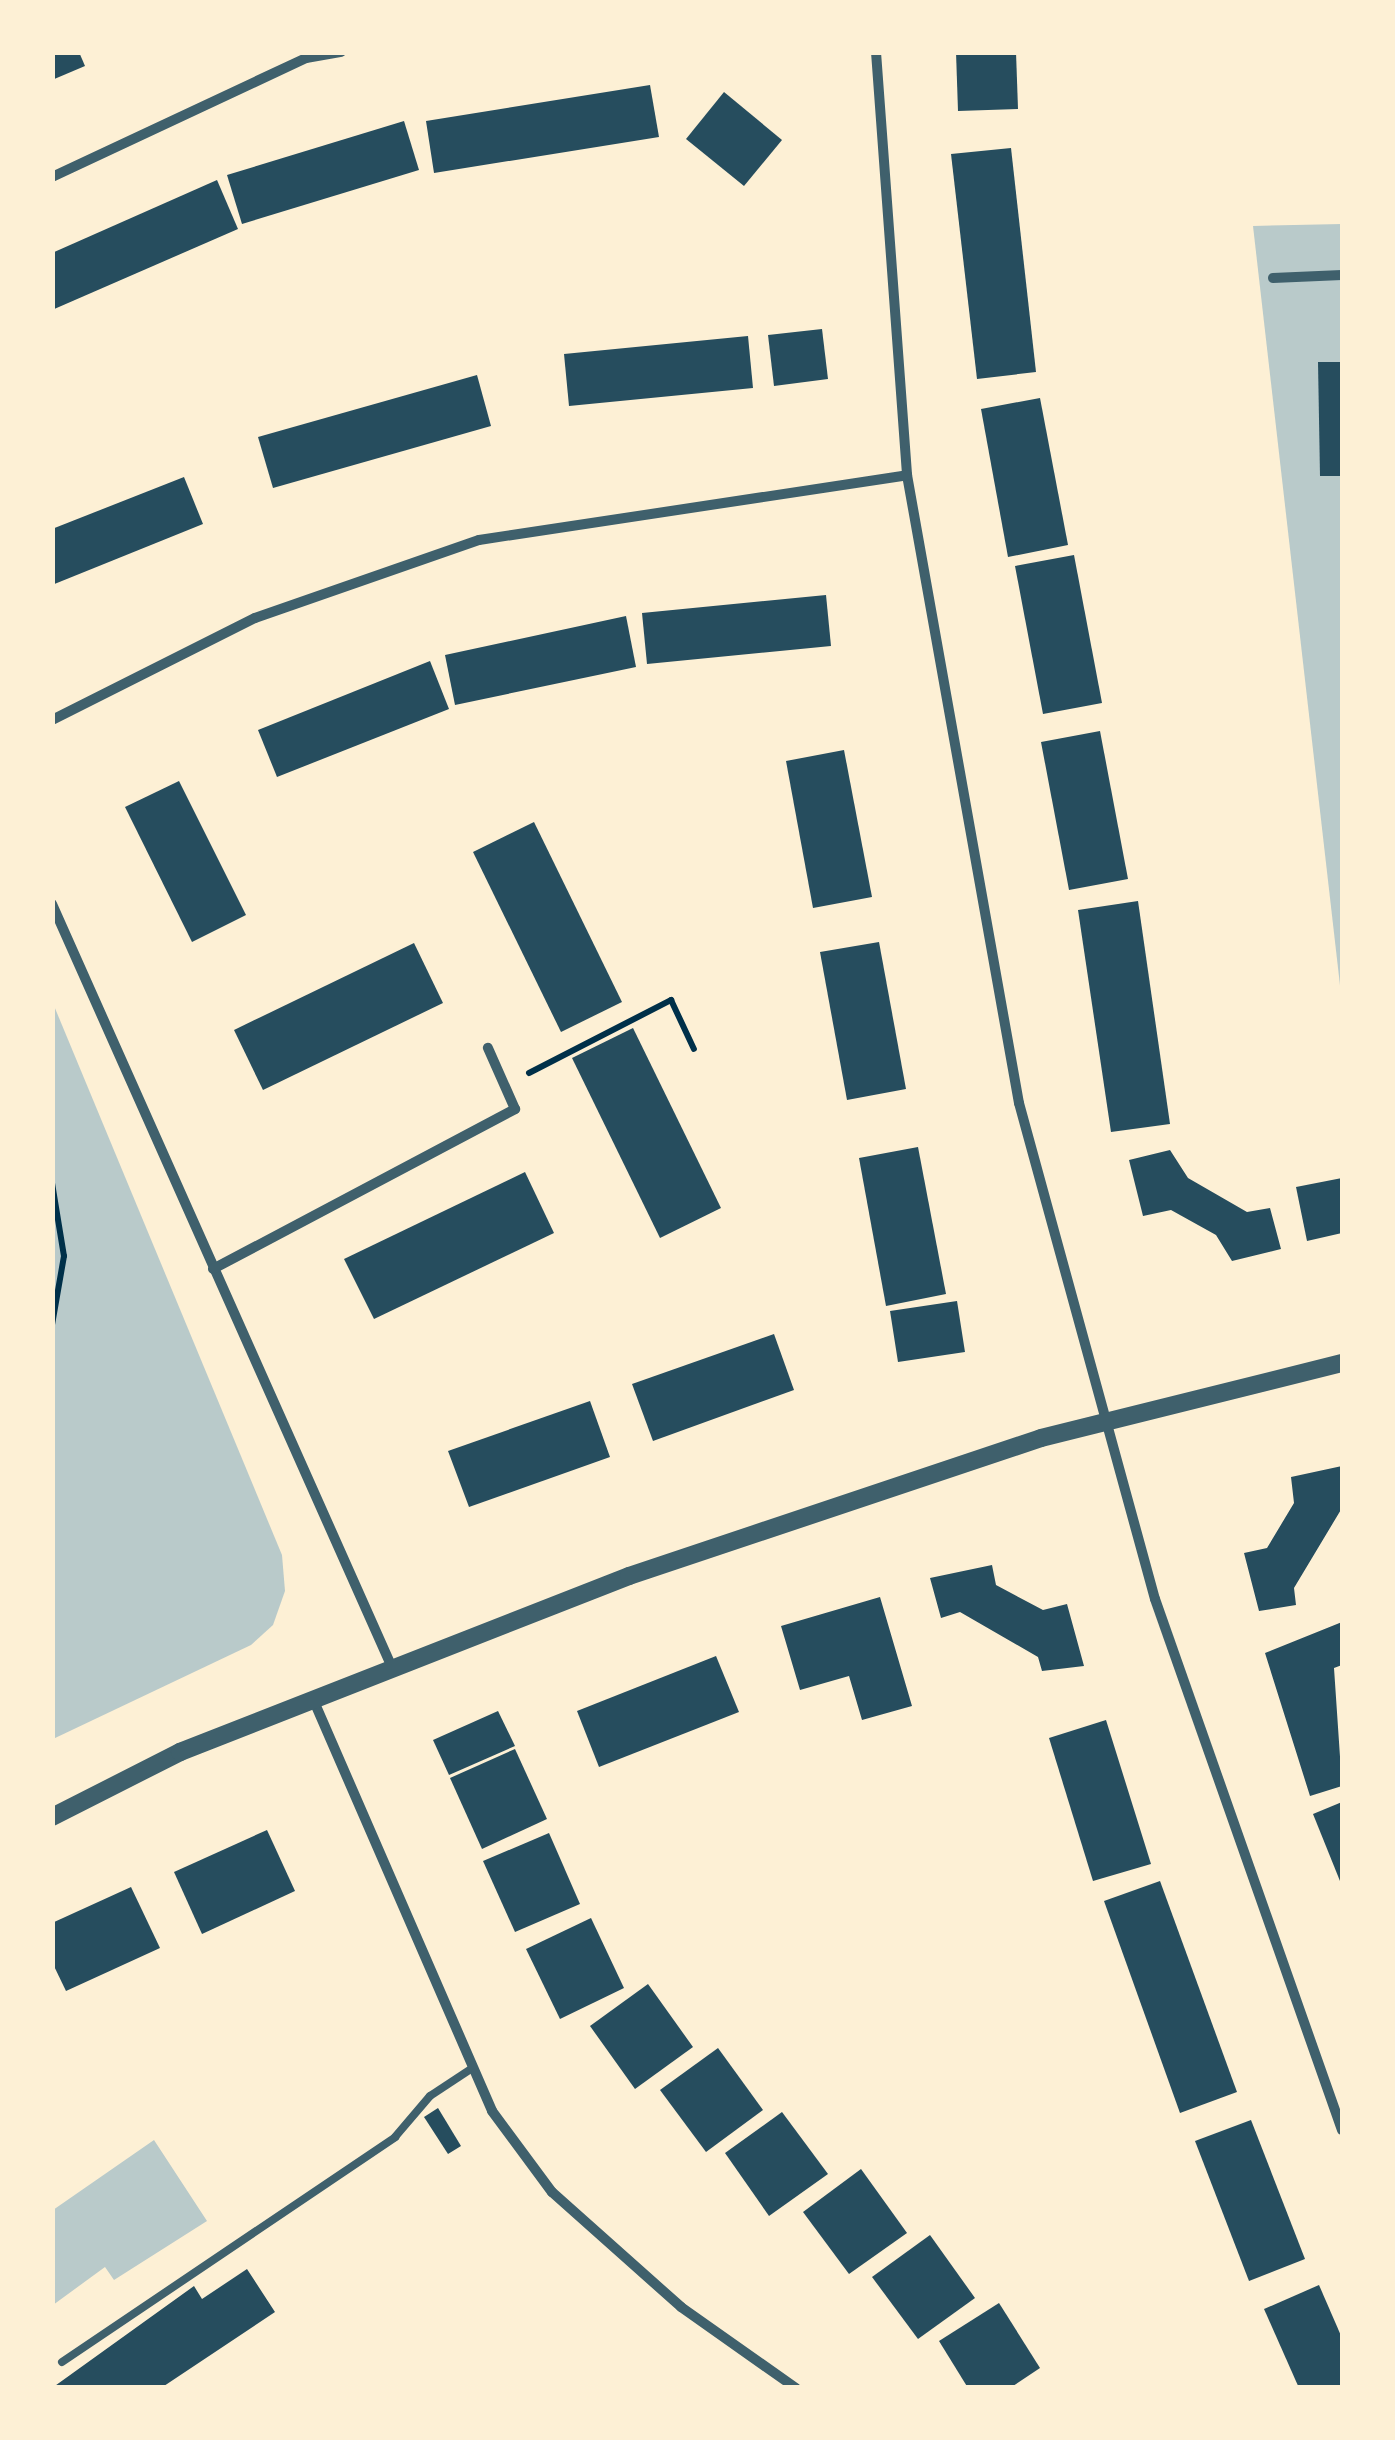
<!DOCTYPE html>
<style>
body{margin:0}
#map{position:relative;width:1395px;height:2440px;overflow:hidden;background:#fdf0d5;font-family:Raleway,sans-serif}
div>[style]{position:absolute}
[style*='--x']{left:calc(var(--x)*1px);top:calc(var(--y)*1px);width:calc(var(--w)*1px);rotate:calc(var(--a)*1deg)}
.green>*{inset:0;background:#b9caca}
.building>*{inset:0;background:#264d5e}
.path>*{height:6px;margin:-3px;padding:0 3px;transform-origin:3px;border-radius:3px;background:#003049}
.service>*{height:8px;margin:-4px;padding:0 4px;transform-origin:4px;border-radius:4px;background:#3f606c}
.minor>*{height:10px;margin:-5px;padding:0 5px;transform-origin:5px;border-radius:5px;background:#3f606c}
.tertiary>*{height:18px;margin:-9px;padding:0 9px;transform-origin:9px;border-radius:9px;background:#3f606c}
span{translate:-50% -50%;white-space:nowrap;text-align:center;line-height:1.15;-webkit-text-stroke:10px #fdf0d5;paint-order:stroke}
.frame{position:absolute;inset:0;border:55px solid #fdf0d5;pointer-events:none}
</style>
<div id="map">
<div class="green">
<div style="clip-path:polygon(1342px 224px,1342px 994px,1341px 994px,1253px 226px)"></div>
<div style="clip-path:polygon(52px 1001px,282px 1555px,285px 1591px,273px 1625px,251px 1645px,53px 1739px)"></div>
<div style="clip-path:polygon(154px 2140px,207px 2221px,114px 2280px,105px 2267px,53px 2305px,53px 2210px)"></div>
</div>
<div class="building">
<div style="clip-path:polygon(52px 52px,79px 52px,85px 66px,52px 80px)"></div>
<div style="clip-path:polygon(956px 52px,1016px 52px,1018px 109px,958px 111px)"></div>
<div style="clip-path:polygon(650px 85px,659px 137px,434px 173px,426px 121px)"></div>
<div style="clip-path:polygon(724px 92px,782px 140px,744px 186px,686px 139px)"></div>
<div style="clip-path:polygon(404px 121px,419px 170px,242px 224px,227px 175px)"></div>
<div style="clip-path:polygon(1011px 148px,1036px 372px,977px 379px,951px 154px)"></div>
<div style="clip-path:polygon(217px 180px,238px 229px,52px 310px,52px 253px)"></div>
<div style="clip-path:polygon(822px 329px,828px 379px,774px 386px,768px 335px)"></div>
<div style="clip-path:polygon(748px 336px,753px 388px,569px 406px,564px 354px)"></div>
<div style="clip-path:polygon(1318px 362px,1342px 362px,1342px 476px,1320px 476px)"></div>
<div style="clip-path:polygon(477px 375px,491px 426px,273px 488px,258px 437px)"></div>
<div style="clip-path:polygon(1040px 398px,1068px 545px,1008px 557px,981px 409px)"></div>
<div style="clip-path:polygon(184px 477px,203px 524px,52px 585px,52px 529px)"></div>
<div style="clip-path:polygon(1074px 555px,1102px 703px,1043px 714px,1015px 566px)"></div>
<div style="clip-path:polygon(826px 595px,831px 646px,647px 664px,642px 613px)"></div>
<div style="clip-path:polygon(626px 616px,636px 667px,455px 705px,445px 655px)"></div>
<div style="clip-path:polygon(430px 661px,449px 709px,277px 777px,258px 730px)"></div>
<div style="clip-path:polygon(1100px 731px,1128px 879px,1069px 890px,1041px 742px)"></div>
<div style="clip-path:polygon(844px 750px,872px 897px,813px 908px,786px 761px)"></div>
<div style="clip-path:polygon(179px 781px,246px 915px,192px 942px,125px 807px)"></div>
<div style="clip-path:polygon(534px 822px,622px 1002px,561px 1032px,473px 852px)"></div>
<div style="clip-path:polygon(1138px 901px,1170px 1124px,1111px 1132px,1078px 910px)"></div>
<div style="clip-path:polygon(879px 942px,906px 1089px,847px 1100px,820px 952px)"></div>
<div style="clip-path:polygon(414px 943px,443px 1003px,263px 1090px,234px 1030px)"></div>
<div style="clip-path:polygon(633px 1028px,721px 1208px,660px 1238px,572px 1058px)"></div>
<div style="clip-path:polygon(918px 1147px,946px 1294px,886px 1306px,859px 1158px)"></div>
<div style="clip-path:polygon(1170px 1150px,1188px 1178px,1247px 1212px,1270px 1208px,1281px 1249px,1232px 1261px,1216px 1235px,1171px 1210px,1143px 1216px,1129px 1160px)"></div>
<div style="clip-path:polygon(525px 1172px,554px 1233px,374px 1319px,344px 1259px)"></div>
<div style="clip-path:polygon(1342px 1178px,1342px 1233px,1307px 1241px,1296px 1187px)"></div>
<div style="clip-path:polygon(957px 1301px,965px 1352px,898px 1362px,890px 1311px)"></div>
<div style="clip-path:polygon(774px 1334px,794px 1390px,653px 1441px,632px 1384px)"></div>
<div style="clip-path:polygon(590px 1401px,610px 1457px,469px 1507px,448px 1451px)"></div>
<div style="clip-path:polygon(1342px 1466px,1342px 1508px,1294px 1588px,1296px 1605px,1259px 1611px,1244px 1553px,1267px 1548px,1294px 1503px,1291px 1477px)"></div>
<div style="clip-path:polygon(992px 1565px,996px 1585px,1043px 1610px,1067px 1604px,1084px 1666px,1042px 1671px,1038px 1657px,960px 1612px,941px 1618px,930px 1578px)"></div>
<div style="clip-path:polygon(880px 1597px,912px 1706px,862px 1720px,849px 1676px,800px 1690px,781px 1626px)"></div>
<div style="clip-path:polygon(1342px 1622px,1342px 1665px,1334px 1668px,1342px 1786px,1310px 1796px,1265px 1653px)"></div>
<div style="clip-path:polygon(716px 1656px,739px 1712px,599px 1767px,577px 1711px)"></div>
<div style="clip-path:polygon(498px 1711px,515px 1746px,449px 1775px,433px 1740px)"></div>
<div style="clip-path:polygon(1106px 1720px,1151px 1864px,1093px 1881px,1049px 1738px)"></div>
<div style="clip-path:polygon(515px 1749px,547px 1819px,482px 1849px,450px 1778px)"></div>
<div style="clip-path:polygon(1342px 1802px,1342px 1886px,1313px 1814px)"></div>
<div style="clip-path:polygon(267px 1830px,295px 1891px,202px 1934px,174px 1872px)"></div>
<div style="clip-path:polygon(549px 1833px,580px 1904px,515px 1932px,483px 1861px)"></div>
<div style="clip-path:polygon(1160px 1881px,1237px 2092px,1180px 2113px,1104px 1901px)"></div>
<div style="clip-path:polygon(131px 1887px,160px 1948px,66px 1991px,52px 1962px,52px 1923px)"></div>
<div style="clip-path:polygon(591px 1918px,624px 1988px,560px 2019px,526px 1949px)"></div>
<div style="clip-path:polygon(648px 1984px,693px 2047px,635px 2089px,590px 2026px)"></div>
<div style="clip-path:polygon(718px 2048px,763px 2110px,706px 2152px,660px 2090px)"></div>
<div style="clip-path:polygon(438px 2108px,461px 2146px,448px 2154px,424px 2117px)"></div>
<div style="clip-path:polygon(782px 2112px,828px 2174px,769px 2216px,725px 2153px)"></div>
<div style="clip-path:polygon(1251px 2120px,1305px 2259px,1249px 2281px,1195px 2141px)"></div>
<div style="clip-path:polygon(861px 2169px,907px 2233px,849px 2274px,803px 2212px)"></div>
<div style="clip-path:polygon(930px 2235px,975px 2298px,918px 2339px,872px 2277px)"></div>
<div style="clip-path:polygon(247px 2269px,275px 2312px,161px 2388px,52px 2388px,194px 2286px,202px 2299px)"></div>
<div style="clip-path:polygon(1319px 2285px,1342px 2338px,1342px 2388px,1299px 2388px,1264px 2309px)"></div>
<div style="clip-path:polygon(999px 2303px,1040px 2368px,1010px 2388px,968px 2388px,939px 2341px)"></div>
</div>
<div class="path">
<div style="--x:529;--y:1073;--w:160;--a:-27.2"></div>
<div style="--x:671;--y:1000;--w:54;--a:64.9"></div>
<div style="--x:52;--y:1183;--w:74;--a:80.7"></div>
<div style="--x:64;--y:1256;--w:70;--a:99.9"></div>
</div>
<div class="service">
<div style="--x:62;--y:2362;--w:402;--a:-34"></div>
<div style="--x:395;--y:2137;--w:54;--a:-49.5"></div>
<div style="--x:430;--y:2096;--w:49;--a:-33.4"></div>
</div>
<div class="minor">
<div style="--x:876;--y:52;--w:424;--a:85.8"></div>
<div style="--x:907;--y:475;--w:638;--a:79.89"></div>
<div style="--x:1019;--y:1103;--w:514;--a:74.67"></div>
<div style="--x:1155;--y:1599;--w:563;--a:70.6"></div>
<div style="--x:52;--y:177;--w:280;--a:-25.1"></div>
<div style="--x:306;--y:58;--w:36;--a:-10"></div>
<div style="--x:1273;--y:278;--w:69;--a:-2.5"></div>
<div style="--x:52;--y:720;--w:227;--a:-26.7"></div>
<div style="--x:255;--y:618;--w:237;--a:-19.2"></div>
<div style="--x:479;--y:540;--w:433;--a:-8.6"></div>
<div style="--x:52;--y:904;--w:833;--a:65.99"></div>
<div style="--x:213;--y:1269;--w:342;--a:-27.9"></div>
<div style="--x:515;--y:1109;--w:67;--a:-113.9"></div>
<div style="--x:313;--y:1699;--w:449;--a:66.5"></div>
<div style="--x:492;--y:2111;--w:101;--a:53.5"></div>
<div style="--x:552;--y:2192;--w:173;--a:41.7"></div>
<div style="--x:681;--y:2307;--w:141;--a:35.2"></div>
</div>
<div class="tertiary">
<div style="--x:52;--y:1817;--w:144;--a:-26.9"></div>
<div style="--x:180;--y:1752;--w:482;--a:-21.4"></div>
<div style="--x:629;--y:1576;--w:434;--a:-18.5"></div>
<div style="--x:1041;--y:1438;--w:310;--a:-14"></div>
</div>
<div class="frame"></div>
</div>
